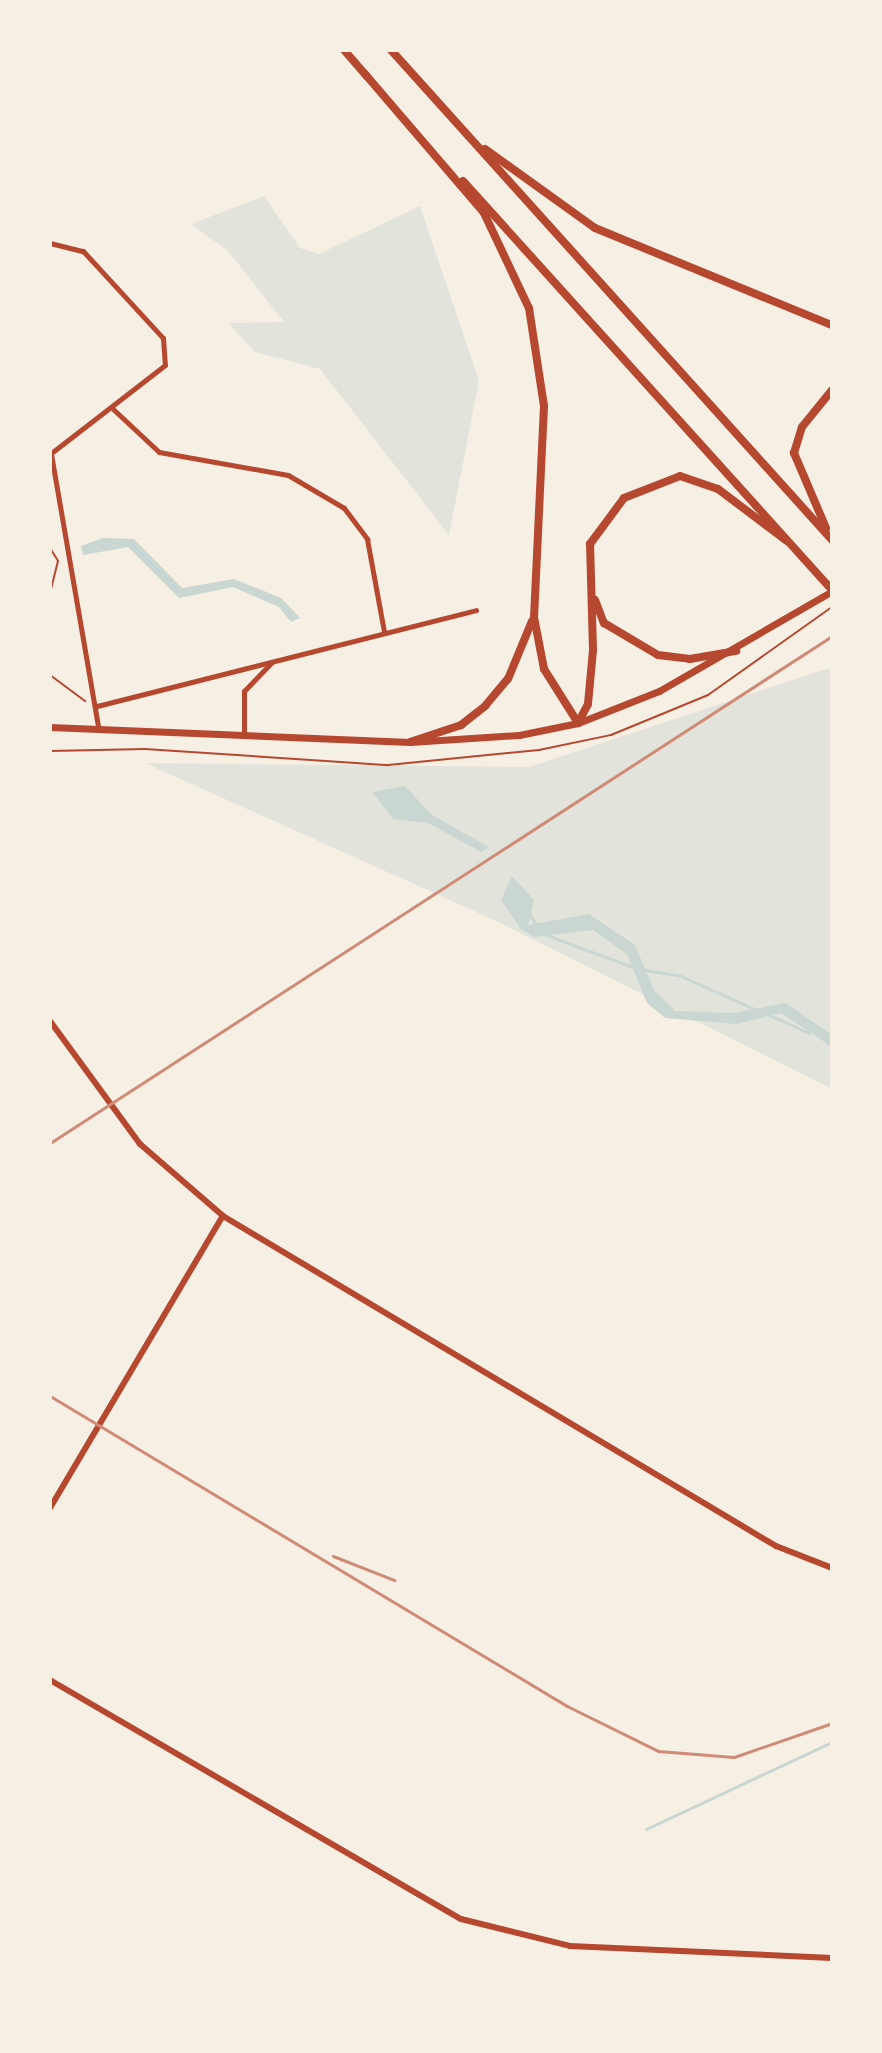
<!DOCTYPE html>
<html>
<head>
<meta charset="utf-8">
<style>
  body { margin:0 }
  #map { position:relative; width:882px; height:2053px; overflow:hidden; background:#f6efe4; font-family:"Work Sans",sans-serif }
  div>[style] { position:absolute }
  .green>* { inset:0; background:#e2e4dc }
  .water>* { inset:0; background:#c9d6d2 }
  .stream>* { height:3px; margin:-1.5px; padding:0 1.5px; transform-origin:1.5px; border-radius:1.5px; background:#c9d6d2 }
  .path>* { height:2px; margin:-1px; padding:0 1px; transform-origin:1px; border-radius:1px; background:#b5482f }
  .minor>* { height:5px; margin:-2.5px; padding:0 2.5px; transform-origin:2.5px; border-radius:2.5px; background:#b5482f }
  .tertiary>* { height:6px; margin:-3px; padding:0 3px; transform-origin:3px; border-radius:3px; background:#b5482f }
  .primary>* { height:7px; margin:-3.5px; padding:0 3.5px; transform-origin:3.5px; border-radius:3.5px; background:#b5482f }
  .motorway>* { height:8px; margin:-4px; padding:0 4px; transform-origin:4px; border-radius:4px; background:#b5482f }
  .rail>* { height:3px; margin:-1.5px; padding:0 1.5px; transform-origin:1.5px; border-radius:1.5px; background:#cf8b77 }
  span { translate:-50% -50%; white-space:nowrap; text-align:center; line-height:1.15; -webkit-text-stroke:8px #f6efe4; paint-order:stroke }
  .frame { position:absolute; inset:0; border:52px solid #f6efe4; pointer-events:none }
</style>
</head>
<body>
<div id="map">
  <div class="green">
    <div style="clip-path:polygon(264px 196px,300px 248px,319px 254px,420px 206px,479px 381px,449px 535px,320px 369px,255px 352px,228px 323px,284px 322px,228px 251px,191px 224px)"></div>
    <div style="clip-path:polygon(832px 667px,832px 1089px,494px 920px,145px 763px,529px 767px)"></div>
  </div>
  <div class="water">
    <div style="clip-path:polygon(103px 538px,134px 539px,182px 588px,234px 579px,281px 598px,300px 618px,291px 622px,279px 607px,233px 587px,179px 598px,128px 547px,83px 555px,81px 546px)"></div>
    <div style="clip-path:polygon(405px 786px,432px 815px,489px 847px,481px 852px,428px 823px,393px 819px,372px 792px)"></div>
    <div style="clip-path:polygon(512px 876px,534px 900px,528px 925px,589px 914px,635px 945px,654px 990px,675px 1011px,733px 1013px,786px 1003px,832px 1035px,832px 1047px,781px 1013px,736px 1024px,665px 1018px,647px 1003px,627px 954px,593px 930px,534px 937px,521px 929px,501px 900px)"></div>
  </div>
  <div class="stream">
    <div style="left:529px;top:913px;width:16px;rotate:60deg"></div>
    <div style="left:541px;top:933px;width:103px;rotate:20.4deg"></div>
    <div style="left:645px;top:970px;width:36px;rotate:9deg"></div>
    <div style="left:681px;top:976px;width:80px;rotate:24.3deg"></div>
    <div style="left:765px;top:1013px;width:48px;rotate:24.4deg"></div>
    <div style="left:646px;top:1829px;width:205px;rotate:-25.1deg"></div>
  </div>
  <div class="path">
    <div style="left:50px;top:548px;width:15px;rotate:58deg"></div>
    <div style="left:58px;top:561px;width:34px;rotate:104deg"></div>
    <div style="left:50px;top:675px;width:44px;rotate:36.6deg"></div>
    <div style="left:50px;top:751px;width:95px;rotate:-1.2deg"></div>
    <div style="left:145px;top:749px;width:244px;rotate:3.8deg"></div>
    <div style="left:388px;top:765px;width:152px;rotate:-5.7deg"></div>
    <div style="left:539px;top:750px;width:74px;rotate:-11.8deg"></div>
    <div style="left:611px;top:735px;width:105px;rotate:-22.4deg"></div>
    <div style="left:708px;top:695px;width:152px;rotate:-35.4deg"></div>
  </div>
  <div class="minor">
    <div style="left:50px;top:243px;width:34px;rotate:14deg"></div>
    <div style="left:83px;top:251px;width:118px;rotate:47.4deg"></div>
    <div style="left:163px;top:338px;width:27px;rotate:86deg"></div>
    <div style="left:165px;top:365px;width:145px;rotate:142.3deg"></div>
    <div style="left:113px;top:409px;width:63px;rotate:43.1deg"></div>
    <div style="left:159px;top:452px;width:131px;rotate:10.1deg"></div>
    <div style="left:288px;top:475px;width:65px;rotate:30.5deg"></div>
    <div style="left:344px;top:508px;width:39px;rotate:53deg"></div>
    <div style="left:367px;top:539px;width:95px;rotate:79.6deg"></div>
    <div style="left:51px;top:454px;width:275px;rotate:80.2deg"></div>
    <div style="left:97px;top:706px;width:391px;rotate:-14.2deg"></div>
    <div style="left:244px;top:732px;width:41px;rotate:-90deg"></div>
    <div style="left:244px;top:691px;width:40px;rotate:-46deg"></div>
  </div>
  <div class="tertiary">
    <div style="left:50px;top:1021px;width:152px;rotate:53.8deg"></div>
    <div style="left:140px;top:1144px;width:110px;rotate:40.9deg"></div>
    <div style="left:223px;top:1216px;width:644px;rotate:30.83deg"></div>
    <div style="left:776px;top:1546px;width:60px;rotate:21.4deg"></div>
    <div style="left:50px;top:1508px;width:339px;rotate:-59.4deg"></div>
    <div style="left:50px;top:1680px;width:475px;rotate:30.2deg"></div>
    <div style="left:461px;top:1919px;width:112px;rotate:13.9deg"></div>
    <div style="left:570px;top:1946px;width:262px;rotate:2.6deg"></div>
  </div>
  <div class="primary">
    <div style="left:50px;top:727px;width:360px;rotate:2.4deg"></div>
    <div style="left:410px;top:742px;width:109px;rotate:-3.7deg"></div>
    <div style="left:519px;top:735px;width:60px;rotate:-11.5deg"></div>
    <div style="left:578px;top:723px;width:87px;rotate:-21.6deg"></div>
    <div style="left:659px;top:691px;width:200px;rotate:-30deg"></div>
  </div>
  <div class="motorway">
    <div style="left:344px;top:50px;width:35px;rotate:49deg"></div>
    <div style="left:391px;top:50px;width:659px;rotate:48.01deg"></div>
    <div style="left:365px;top:74px;width:183px;rotate:49.4deg"></div>
    <div style="left:484px;top:213px;width:105px;rotate:64.7deg"></div>
    <div style="left:529px;top:308px;width:99px;rotate:81.3deg"></div>
    <div style="left:544px;top:406px;width:211px;rotate:92.7deg"></div>
    <div style="left:534px;top:617px;width:53px;rotate:79.1deg"></div>
    <div style="left:544px;top:669px;width:64px;rotate:57.8deg"></div>
    <div style="left:578px;top:723px;width:21px;rotate:-62deg"></div>
    <div style="left:588px;top:704px;width:54px;rotate:-84.7deg"></div>
    <div style="left:593px;top:650px;width:106px;rotate:-91.6deg"></div>
    <div style="left:590px;top:544px;width:57px;rotate:-53.5deg"></div>
    <div style="left:624px;top:498px;width:60px;rotate:-21.4deg"></div>
    <div style="left:680px;top:476px;width:40px;rotate:18.9deg"></div>
    <div style="left:718px;top:489px;width:86px;rotate:37deg"></div>
    <div style="left:485px;top:149px;width:135px;rotate:35.7deg"></div>
    <div style="left:595px;top:228px;width:256px;rotate:22.3deg"></div>
    <div style="left:463px;top:181px;width:551px;rotate:47.94deg"></div>
    <div style="left:826px;top:528px;width:82px;rotate:-113.1deg"></div>
    <div style="left:794px;top:453px;width:27px;rotate:-73deg"></div>
    <div style="left:802px;top:427px;width:48px;rotate:-51deg"></div>
    <div style="left:595px;top:600px;width:25px;rotate:69deg"></div>
    <div style="left:604px;top:623px;width:63px;rotate:30.7deg"></div>
    <div style="left:658px;top:655px;width:32px;rotate:7deg"></div>
    <div style="left:690px;top:659px;width:47px;rotate:-9.9deg"></div>
    <div style="left:410px;top:742px;width:54px;rotate:-18.4deg"></div>
    <div style="left:461px;top:725px;width:31px;rotate:-38deg"></div>
    <div style="left:485px;top:706px;width:35px;rotate:-50deg"></div>
    <div style="left:508px;top:679px;width:63px;rotate:-67.5deg"></div>
  </div>
  <div class="rail">
    <div style="left:50px;top:1143px;width:932px;rotate:-32.96deg"></div>
    <div style="left:50px;top:1396px;width:603px;rotate:30.95deg"></div>
    <div style="left:567px;top:1706px;width:102px;rotate:26.3deg"></div>
    <div style="left:658px;top:1751px;width:76px;rotate:4.5deg"></div>
    <div style="left:734px;top:1757px;width:104px;rotate:-19.1deg"></div>
    <div style="left:333px;top:1556px;width:66px;rotate:21.5deg"></div>
  </div>
  <div class="frame"></div>
</div>
</body>
</html>
